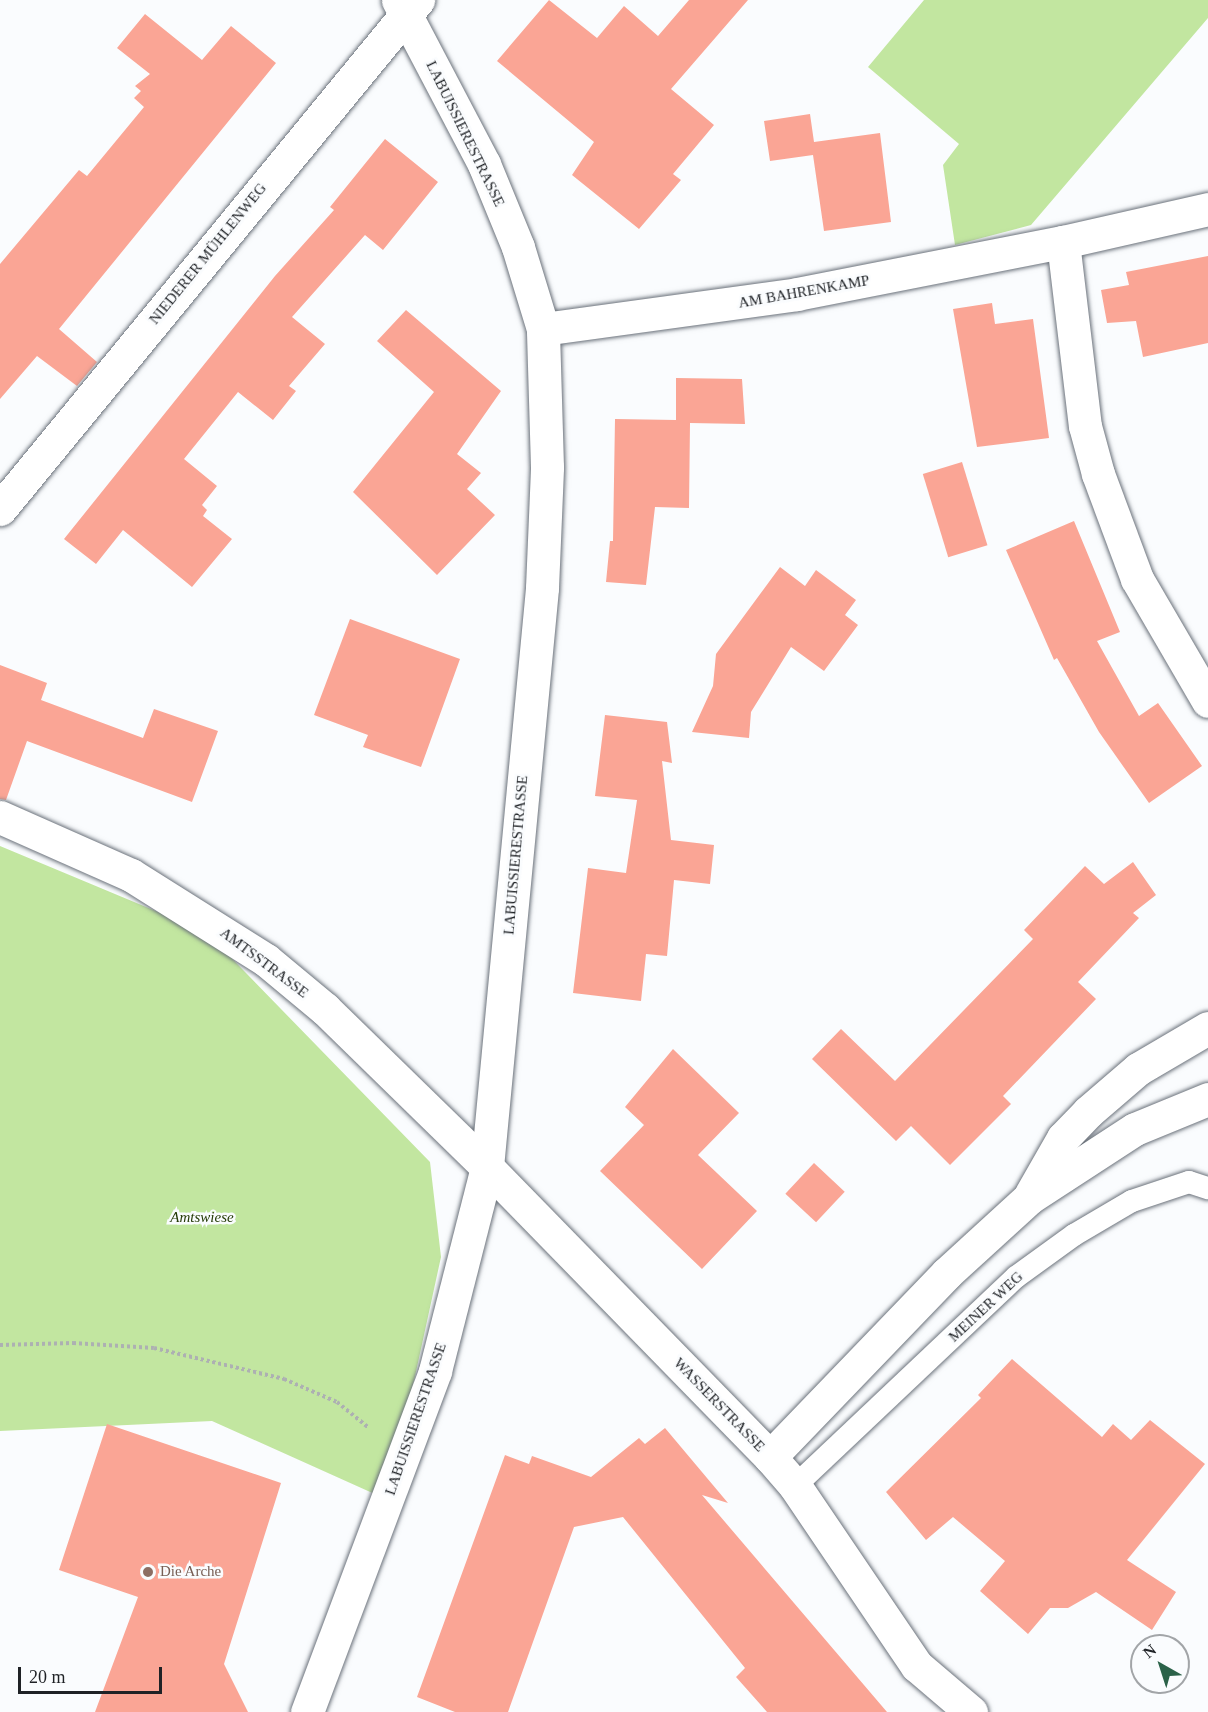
<!DOCTYPE html>
<html>
<head>
<meta charset="utf-8">
<style>
  body { margin:0 }
  #map { position:relative; width:1208px; height:1712px; overflow:hidden; background:#fafcfe; font-family:"Times New Roman",serif }
  div>[style] { position:absolute }
  .green>* { inset:0; background:#c2e6a0 }
  .building>* { inset:0; background:#faa595; transform-origin:0 0 }
  .path>* { height:4px; margin-top:-2px; transform-origin:0; background:repeating-linear-gradient(90deg,#adb0b2 0 3px,transparent 0 6px) }
  .roads { filter:drop-shadow(0 0 2px #6b727b) drop-shadow(0 0 2px #6b727b) }
  .lane>* { height:22px; margin:-11px; padding:0 11px; transform-origin:11px; border-radius:11px; background:#fff }
  .street>* { height:33px; margin:-16.5px; padding:0 16.5px; transform-origin:16.5px; border-radius:16.5px; background:#fff }
  .dots>* { width:16px; height:16px; translate:-50% -50%; box-sizing:border-box; border:3px solid #fafcfe; border-radius:50% }
  span { translate:-50% -50%; white-space:nowrap; text-align:center; line-height:1.15; -webkit-text-stroke:5px #fafcfe; paint-order:stroke }
  .street-label { font-size:15px; color:#1f2226 }
  .park-label { font-size:15px; color:#253b07; font-style:italic }
  .education-label { font-size:15px; color:#785e54 }
  .left { translate:0 -50%; text-align:left }
  .north { position:absolute; left:1130px; top:1634px; width:60px; height:60px; box-sizing:border-box; background:#fafcfe; border:2px solid #a2a5a8; border-radius:50%; rotate:321deg; font-size:16px; font-weight:700; line-height:24px; text-align:center; color:#1f2226 }
  .north::after { content:''; display:block; margin:auto; width:21px; height:27px; background:#2b6249; clip-path:polygon(50% 0,100% 100%,50% 72%,0 100%) }
  .scale { position:absolute; left:18px; top:1667px; width:144px; height:27px; box-sizing:border-box; border:3px solid #1f2226; border-top:0; padding-left:8px; font-size:18px; line-height:21px; white-space:nowrap; color:#1f2226; -webkit-text-stroke:4px #fafcfe; paint-order:stroke }
</style>
</head>
<body>
<div id="map">
  <div class="green">
    <div style="clip-path:polygon(924px 0,1208px 0,1208px 18px,1031px 225px,955px 245px,943px 165px,959px 144px,868px 67px)"></div>
    <div style="clip-path:polygon(0 846px,206px 932px,430px 1162px,441px 1257px,388px 1500px,212px 1421px,0 1431px)"></div>
  </div>
  <div class="building">
    <div style="clip-path:polygon(549px 0,597px 38px,624px 6px,658px 36px,689px 0,748px 0,671px 89px,714px 125px,673px 174px,681px 180px,639px 229px,572px 175px,594px 142px,497px 61px)"></div>
    <div style="clip-path:polygon(145px 14px,202px 60px,231px 26px,276px 63px,59px 329px,97px 362px,77px 386px,37px 356px,0 399px,0 264px,79px 170px,87px 176px,144px 107px,134px 98px,141px 91px,135px 86px,150px 74px,117px 48px)"></div>
    <div style="clip-path:polygon(810px 114px,814px 142px,880px 133px,891px 222px,824px 231px,813px 155px,770px 161px,764px 121px)"></div>
    <div style="clip-path:polygon(385px 139px,438px 182px,383px 250px,365px 235px,292px 317px,325px 344px,289px 386px,296px 391px,273px 420px,238px 392px,184px 459px,217px 486px,202px 505px,207px 510px,203px 516px,232px 539px,192px 587px,123px 530px,96px 564px,64px 539px,275px 276px,334px 210px,330px 207px)"></div>
    <div style="clip-path:polygon(1208px 256px,1208px 343px,1143px 357px,1136px 321px,1107px 323px,1101px 290px,1129px 285px,1126px 272px)"></div>
    <div style="clip-path:polygon(992px 303px,995px 324px,1033px 319px,1049px 438px,977px 447px,953px 309px)"></div>
    <div style="clip-path:polygon(406px 310px,501px 391px,457px 454px,481px 473px,467px 489px,495px 515px,437px 575px,353px 492px,434px 392px,377px 341px)"></div>
    <div style="clip-path:polygon(676px 378px,742px 379px,745px 424px,690px 423px,689px 508px,655px 507px,646px 585px,606px 582px,610px 541px,613px 541px,615px 419px,676px 420px)"></div>
    <div style="left:962px;top:462px;width:87px;height:41px;rotate:73deg"></div>
    <div style="clip-path:polygon(1074px 521px,1120px 632px,1097px 641px,1139px 716px,1158px 703px,1202px 766px,1149px 803px,1099px 732px,1057px 658px,1054px 660px,1006px 550px)"></div>
    <div style="clip-path:polygon(780px 567px,805px 586px,816px 570px,856px 600px,845px 615px,858px 625px,824px 671px,791px 647px,751px 712px,749px 738px,692px 732px,713px 686px,716px 654px)"></div>
    <div style="clip-path:polygon(350px 619px,460px 659px,421px 767px,363px 747px,368px 735px,314px 715px)"></div>
    <div style="clip-path:polygon(0 665px,47px 683px,41px 700px,143px 738px,154px 709px,218px 731px,192px 802px,27px 741px,6px 800px,0 799px)"></div>
    <div style="clip-path:polygon(605px 715px,667px 722px,672px 763px,662px 761px,671px 840px,714px 845px,710px 884px,674px 880px,667px 956px,646px 954px,641px 1001px,573px 993px,588px 868px,626px 873px,637px 800px,595px 796px)"></div>
    <div style="clip-path:polygon(1133px 862px,1156px 895px,1133px 913px,1139px 918px,1078px 982px,1096px 999px,1003px 1096px,1011px 1104px,950px 1165px,911px 1126px,896px 1141px,812px 1059px,841px 1029px,895px 1081px,1033px 939px,1024px 930px,1085px 866px,1104px 884px)"></div>
    <div style="clip-path:polygon(673px 1049px,739px 1113px,698px 1155px,757px 1211px,702px 1269px,600px 1171px,644px 1125px,625px 1107px)"></div>
    <div style="left:814px;top:1163px;width:42px;height:42px;rotate:43deg"></div>
    <div style="clip-path:polygon(1012px 1359px,1102px 1437px,1113px 1424px,1131px 1440px,1150px 1420px,1205px 1464px,1127px 1560px,1176px 1592px,1152px 1630px,1096px 1592px,1068px 1608px,1050px 1608px,1028px 1634px,980px 1591px,1005px 1561px,953px 1517px,926px 1540px,886px 1492px,981px 1398px,978px 1395px)"></div>
    <div style="clip-path:polygon(107px 1424px,281px 1483px,224px 1664px,248px 1712px,95px 1712px,138px 1597px,59px 1570px)"></div>
    <div style="clip-path:polygon(665px 1428px,728px 1503px,702px 1495px,887px 1712px,767px 1712px,736px 1677px,745px 1668px,623px 1517px,574px 1527px,508px 1712px,455px 1712px,417px 1697px,505px 1455px,529px 1464px,532px 1456px,591px 1477px,639px 1438px,645px 1444px)"></div>
  </div>
  <div class="path">
    <div style="left:0;top:1345px;width:73px;rotate:-1.6deg"></div>
    <div style="left:73px;top:1343px;width:81px;rotate:3.5deg"></div>
    <div style="left:154px;top:1348px;width:134px;rotate:13.4deg"></div>
    <div style="left:284px;top:1379px;width:58px;rotate:23.5deg"></div>
    <div style="left:337px;top:1402px;width:41px;rotate:39.1deg"></div>
  </div>
  <div class="roads">
    <div class="lane">
      <div style="left:795px;top:1486px;width:304px;rotate:-43.4deg"></div>
      <div style="left:1016px;top:1277px;width:72px;rotate:-35.9deg"></div>
      <div style="left:1074px;top:1235px;width:67px;rotate:-30.4deg"></div>
      <div style="left:1132px;top:1201px;width:60px;rotate:-18.4deg"></div>
      <div style="left:1189px;top:1182px;width:20px;rotate:18deg"></div>
    </div>
    <div class="street">
      <div style="left:1063px;top:242px;width:149px;rotate:-12.8deg"></div>
      <div style="left:543px;top:329px;width:256px;rotate:-7.8deg"></div>
      <div style="left:797px;top:294px;width:271px;rotate:-11.1deg"></div>
      <div style="left:1063px;top:242px;width:185px;rotate:83.2deg"></div>
      <div style="left:1085px;top:426px;width:50px;rotate:74.8deg"></div>
      <div style="left:1098px;top:474px;width:112px;rotate:69.6deg"></div>
      <div style="left:1137px;top:579px;width:141px;rotate:59.8deg"></div>
      <div style="left:0;top:509px;width:659px;rotate:-50.61deg"></div>
      <div style="left:0;top:817px;width:143px;rotate:23.9deg"></div>
      <div style="left:131px;top:875px;width:160px;rotate:32.2deg"></div>
      <div style="left:266px;top:960px;width:77px;rotate:39.7deg"></div>
      <div style="left:325px;top:1009px;width:226px;rotate:44.3deg"></div>
      <div style="left:487px;top:1167px;width:405px;rotate:45.7deg"></div>
      <div style="left:770px;top:1457px;width:38px;rotate:49deg"></div>
      <div style="left:795px;top:1486px;width:217px;rotate:55.9deg"></div>
      <div style="left:917px;top:1666px;width:71px;rotate:40.4deg"></div>
      <div style="left:1031px;top:1194px;width:64px;rotate:-60.3deg"></div>
      <div style="left:1063px;top:1138px;width:36px;rotate:-46deg"></div>
      <div style="left:1088px;top:1112px;width:66px;rotate:-40.7deg"></div>
      <div style="left:1138px;top:1069px;width:81px;rotate:-30.4deg"></div>
      <div style="left:770px;top:1457px;width:255px;rotate:-46.1deg"></div>
      <div style="left:947px;top:1273px;width:111px;rotate:-42.4deg"></div>
      <div style="left:1029px;top:1198px;width:126px;rotate:-33.1deg"></div>
      <div style="left:1135px;top:1129px;width:79px;rotate:-22.3deg"></div>
      <div style="left:307px;top:1712px;width:364px;rotate:-69.4deg"></div>
      <div style="left:435px;top:1371px;width:211px;rotate:-75.7deg"></div>
      <div style="left:487px;top:1167px;width:582px;rotate:-84.57deg"></div>
      <div style="left:542px;top:588px;width:121px;rotate:-87.6deg"></div>
      <div style="left:547px;top:467px;width:138px;rotate:-91.7deg"></div>
      <div style="left:543px;top:329px;width:86px;rotate:-107deg"></div>
      <div style="left:518px;top:247px;width:90px;rotate:-112.3deg"></div>
      <div style="left:484px;top:164px;width:185px;rotate:-117.7deg"></div>
    </div>
  </div>
  <div class="dots">
    <div style="left:148px;top:1572px;background:#8d6e63"></div>
  </div>
  <div class="street-label">
    <span style="left:465px;top:134px;rotate:64deg">LABUISSIERESTRASSE</span>
    <span style="left:208px;top:254px;rotate:-51deg">NIEDERER MÜHLENWEG</span>
    <span style="left:804px;top:292px;rotate:-10deg">AM BAHRENKAMP</span>
    <span style="left:516px;top:855px;rotate:-85deg">LABUISSIERESTRASSE</span>
    <span style="left:264px;top:963px;rotate:37deg">AMTSSTRASSE</span>
    <span style="left:986px;top:1307px;rotate:-43deg">MEINER WEG</span>
    <span style="left:719px;top:1405px;rotate:46deg">WASSERSTRASSE</span>
    <span style="left:416px;top:1419px;rotate:-71deg">LABUISSIERESTRASSE</span>
  </div>
  <div class="park-label">
    <span style="left:202px;top:1218px">Amtswiese</span>
  </div>
  <div class="education-label">
    <span class="left" style="left:160px;top:1572px">Die Arche</span>
  </div>
  <div class="north">N</div>
  <div class="scale">20 m</div>
</div>
</body>
</html>
